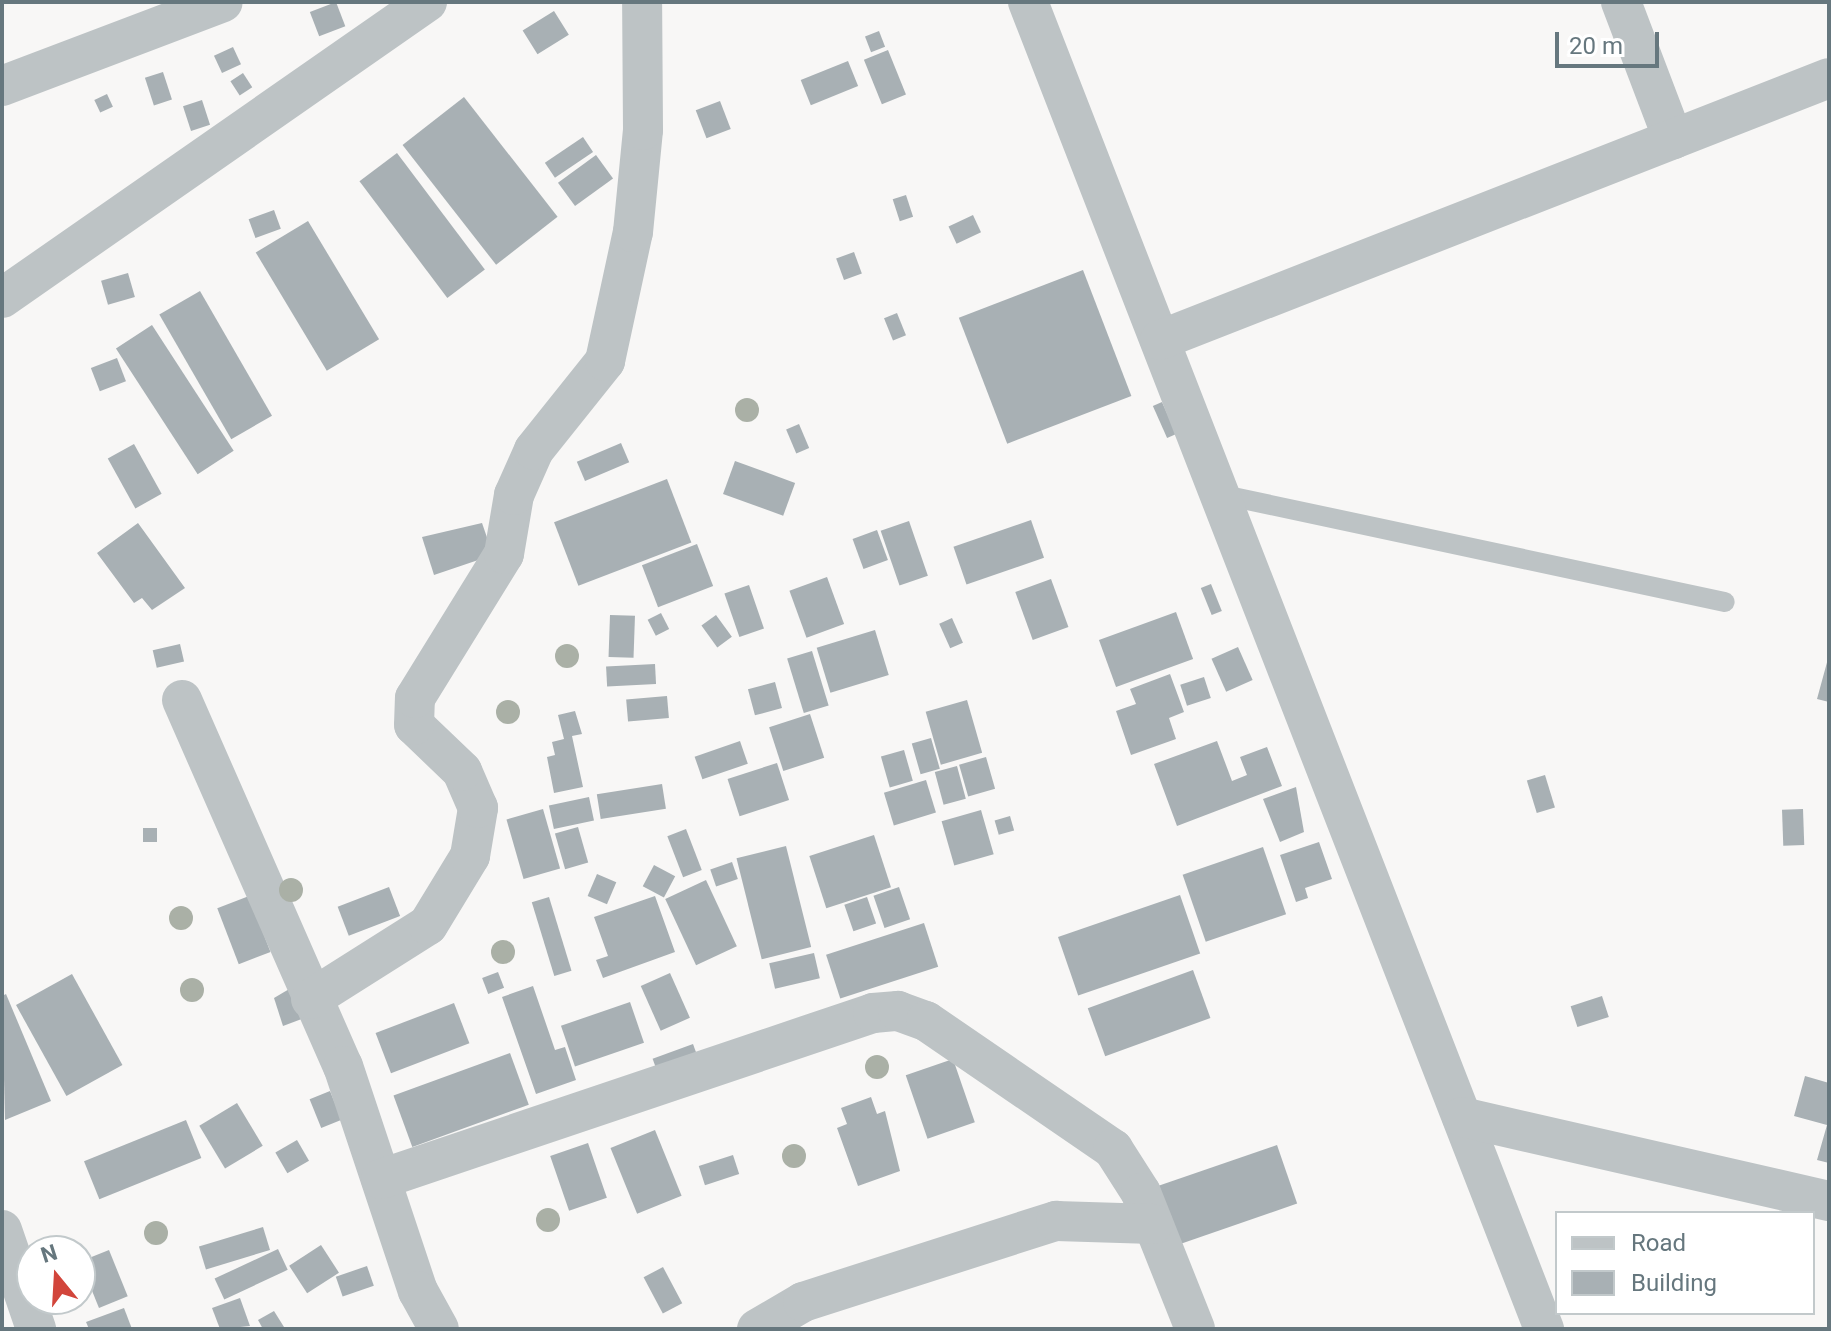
<!DOCTYPE html>
<html>
<head>
<meta charset="utf-8">
<style>
  body { margin:0 }
  #map { position:relative; width:1831px; height:1331px; overflow:hidden; background:#f8f7f6; font-family:Roboto,sans-serif }
  div>[style] { position:absolute }
  .building>* { inset:0; background:#a8b0b4; transform-origin:0 0 }
  .service>* { height:20px; margin:-10px; padding:0 10px; transform-origin:10px; border-radius:10px; background:#bdc3c5 }
  .minor>* { height:40px; margin:-20px; padding:0 20px; transform-origin:20px; border-radius:20px; background:#bdc3c5 }
  .trees>* { width:24px; height:24px; margin:-12px; border-radius:50%; background:#aab0a6 }
  span { translate:-50% -50%; white-space:nowrap; text-align:center; line-height:1.15; -webkit-text-stroke:8px #fff; paint-order:stroke }
  .frame { position:absolute; inset:0; border:4px solid #66777e; pointer-events:none }
  .legend { position:absolute; left:1555px; top:1211px; width:260px; height:104px; box-sizing:border-box; background:#fff; border:2px solid #c2c9cb; margin:0; padding:10px 14px; list-style:none; font-size:24px; color:#66777e }
  .legend li { display:flex; align-items:center; gap:16px; height:40px }
  .legend b { width:40px; border:2px solid #c2c9cb }
  .north { position:absolute; left:16px; top:1235px; width:80px; height:80px; box-sizing:border-box; background:#fff; border:2px solid #c2c9cb; border-radius:50%; rotate:342deg; font-size:22px; font-weight:700; line-height:32px; text-align:center; color:#66777e }
  .north::after { content:''; display:block; margin:auto; width:28px; height:36px; background:#d2453b; clip-path:polygon(50% 0,100% 100%,50% 72%,0 100%) }
  .scale { position:absolute; left:1555px; top:32px; width:104px; height:36px; box-sizing:border-box; border:4px solid #66777e; border-top:0; padding-left:10px; font-size:24px; line-height:28px; white-space:nowrap; color:#66777e; -webkit-text-stroke:6px #fff; paint-order:stroke }
</style>
</head>
<body>
<div id="map">
  <div class="building">
    <div style="left:336px;top:2px;width:26px;height:28px;rotate:69deg"></div>
    <div style="left:554px;top:11px;width:28px;height:37px;rotate:58deg"></div>
    <div style="left:879px;top:31px;width:17px;height:15px;rotate:69deg"></div>
    <div style="left:233px;top:47px;width:19px;height:21px;rotate:65deg"></div>
    <div style="left:888px;top:50px;width:48px;height:26px;rotate:68deg"></div>
    <div style="left:848px;top:61px;width:27px;height:51px;rotate:68deg"></div>
    <div style="left:163px;top:72px;width:29px;height:19px;rotate:72deg"></div>
    <div style="left:243px;top:73px;width:17px;height:15px;rotate:57deg"></div>
    <div style="left:107px;top:94px;width:14px;height:14px;rotate:65deg"></div>
    <div style="left:464px;top:97px;width:152px;height:78px;rotate:52deg"></div>
    <div style="left:202px;top:100px;width:26px;height:20px;rotate:72deg"></div>
    <div style="left:720px;top:101px;width:30px;height:26px;rotate:69deg"></div>
    <div style="left:583px;top:137px;width:18px;height:46px;rotate:56deg"></div>
    <div style="left:397px;top:153px;width:146px;height:47px;rotate:53deg"></div>
    <div style="left:596px;top:155px;width:29px;height:47px;rotate:54deg"></div>
    <div style="left:906px;top:195px;width:23px;height:14px;rotate:72deg"></div>
    <div style="left:274px;top:210px;width:20px;height:27px;rotate:70deg"></div>
    <div style="left:973px;top:215px;width:19px;height:27px;rotate:65deg"></div>
    <div style="left:308px;top:221px;width:138px;height:61px;rotate:59deg"></div>
    <div style="left:854px;top:252px;width:23px;height:19px;rotate:70deg"></div>
    <div style="left:1083px;top:270px;width:135px;height:133px;rotate:69deg"></div>
    <div style="left:128px;top:273px;width:25px;height:28px;rotate:74deg"></div>
    <div style="left:200px;top:291px;width:144px;height:47px;rotate:60deg"></div>
    <div style="left:897px;top:313px;width:24px;height:14px;rotate:68deg"></div>
    <div style="left:152px;top:325px;width:150px;height:43px;rotate:57deg"></div>
    <div style="left:117px;top:358px;width:25px;height:28px;rotate:69deg"></div>
    <div style="left:1162px;top:402px;width:35px;height:10px;rotate:66deg"></div>
    <div style="left:799px;top:424px;width:26px;height:14px;rotate:67deg"></div>
    <div style="left:621px;top:443px;width:21px;height:48px;rotate:67deg"></div>
    <div style="left:134px;top:444px;width:57px;height:30px;rotate:61deg"></div>
    <div style="left:735px;top:461px;width:64px;height:35px;rotate:20deg"></div>
    <div style="left:667px;top:479px;width:68px;height:121px;rotate:69deg"></div>
    <div style="left:1031px;top:520px;width:40px;height:82px;rotate:71deg"></div>
    <div style="left:909px;top:521px;width:58px;height:30px;rotate:71deg"></div>
    <div style="clip-path:polygon(138px 523px,185px 588px,152px 610px,142px 598px,134px 603px,97px 553px)"></div>
    <div style="clip-path:polygon(482px 523px,493px 555px,434px 575px,422px 537px)"></div>
    <div style="left:877px;top:530px;width:32px;height:26px;rotate:70deg"></div>
    <div style="left:697px;top:544px;width:45px;height:59px;rotate:69deg"></div>
    <div style="left:827px;top:577px;width:50px;height:40px;rotate:70deg"></div>
    <div style="left:1051px;top:579px;width:51px;height:38px;rotate:70deg"></div>
    <div style="left:1211px;top:584px;width:29px;height:11px;rotate:68deg"></div>
    <div style="left:749px;top:585px;width:46px;height:26px;rotate:71deg"></div>
    <div style="left:1176px;top:612px;width:50px;height:82px;rotate:70deg"></div>
    <div style="left:661px;top:613px;width:18px;height:15px;rotate:63deg"></div>
    <div style="left:610px;top:615px;width:25px;height:42px;rotate:2deg"></div>
    <div style="left:716px;top:615px;width:27px;height:18px;rotate:54deg"></div>
    <div style="left:952px;top:618px;width:27px;height:14px;rotate:66deg"></div>
    <div style="left:875px;top:630px;width:47px;height:61px;rotate:73deg"></div>
    <div style="left:180px;top:644px;width:18px;height:28px;rotate:77deg"></div>
    <div style="left:1238px;top:647px;width:36px;height:29px;rotate:66deg"></div>
    <div style="left:812px;top:651px;width:57px;height:26px;rotate:73deg"></div>
    <div style="clip-path:polygon(1829px 655px,1829px 702px,1817px 699px)"></div>
    <div style="left:655px;top:664px;width:20px;height:49px;rotate:87deg"></div>
    <div style="clip-path:polygon(1170px 674px,1184px 712px,1169px 718px,1176px 739px,1131px 755px,1116px 711px,1136px 704px,1130px 689px)"></div>
    <div style="left:1204px;top:677px;width:22px;height:25px;rotate:72deg"></div>
    <div style="left:775px;top:682px;width:27px;height:28px;rotate:75deg"></div>
    <div style="left:667px;top:696px;width:22px;height:41px;rotate:85deg"></div>
    <div style="left:967px;top:700px;width:55px;height:43px;rotate:74deg"></div>
    <div style="clip-path:polygon(575px 711px,582px 734px,572px 736px,583px 787px,554px 793px,547px 757px,555px 755px,552px 742px,564px 739px,558px 715px)"></div>
    <div style="left:810px;top:714px;width:46px;height:43px;rotate:72deg"></div>
    <div style="left:931px;top:738px;width:32px;height:20px;rotate:74deg"></div>
    <div style="left:740px;top:741px;width:24px;height:48px;rotate:71deg"></div>
    <div style="clip-path:polygon(1217px 741px,1232px 781px,1247px 775px,1240px 757px,1267px 747px,1282px 786px,1177px 826px,1154px 764px)"></div>
    <div style="left:904px;top:750px;width:32px;height:24px;rotate:74deg"></div>
    <div style="left:986px;top:757px;width:33px;height:28px;rotate:74deg"></div>
    <div style="left:777px;top:763px;width:39px;height:52px;rotate:72deg"></div>
    <div style="left:957px;top:766px;width:34px;height:23px;rotate:75deg"></div>
    <div style="left:1545px;top:775px;width:34px;height:19px;rotate:73deg"></div>
    <div style="left:926px;top:780px;width:34px;height:44px;rotate:73deg"></div>
    <div style="left:662px;top:784px;width:25px;height:66px;rotate:81deg"></div>
    <div style="clip-path:polygon(1296px 787px,1304px 832px,1280px 842px,1263px 799px)"></div>
    <div style="left:589px;top:797px;width:24px;height:41px;rotate:78deg"></div>
    <div style="left:543px;top:809px;width:62px;height:38px;rotate:74deg"></div>
    <div style="left:1803px;top:809px;width:36px;height:21px;rotate:88deg"></div>
    <div style="left:981px;top:810px;width:46px;height:41px;rotate:74deg"></div>
    <div style="left:1010px;top:816px;width:15px;height:16px;rotate:74deg"></div>
    <div style="left:578px;top:827px;width:37px;height:24px;rotate:74deg"></div>
    <div style="left:143px;top:828px;width:14px;height:14px"></div>
    <div style="left:686px;top:829px;width:44px;height:20px;rotate:69deg"></div>
    <div style="left:874px;top:835px;width:55px;height:68px;rotate:72deg"></div>
    <div style="clip-path:polygon(1319px 842px,1332px 879px,1305px 888px,1308px 898px,1296px 902px,1280px 855px)"></div>
    <div style="left:786px;top:846px;width:104px;height:51px;rotate:76deg"></div>
    <div style="left:1263px;top:847px;width:71px;height:85px;rotate:71deg"></div>
    <div style="left:732px;top:862px;width:18px;height:23px;rotate:71deg"></div>
    <div style="left:654px;top:865px;width:24px;height:24px;rotate:28deg"></div>
    <div style="left:597px;top:874px;width:21px;height:24px;rotate:23deg"></div>
    <div style="left:706px;top:880px;width:73px;height:45px;rotate:65deg"></div>
    <div style="left:389px;top:887px;width:31px;height:55px;rotate:69deg"></div>
    <div style="left:899px;top:887px;width:34px;height:27px;rotate:71deg"></div>
    <div style="left:1180px;top:895px;width:62px;height:129px;rotate:71deg"></div>
    <div style="left:249px;top:896px;width:60px;height:34px;rotate:69deg"></div>
    <div style="clip-path:polygon(655px 896px,675px 952px,603px 978px,596px 960px,608px 956px,594px 917px)"></div>
    <div style="left:549px;top:897px;width:77px;height:18px;rotate:73deg"></div>
    <div style="left:867px;top:897px;width:28px;height:24px;rotate:71deg"></div>
    <div style="left:924px;top:923px;width:46px;height:103px;rotate:72deg"></div>
    <div style="left:814px;top:953px;width:26px;height:46px;rotate:77deg"></div>
    <div style="left:1193px;top:970px;width:51px;height:112px;rotate:70deg"></div>
    <div style="left:498px;top:972px;width:17px;height:17px;rotate:69deg"></div>
    <div style="left:670px;top:973px;width:49px;height:32px;rotate:66deg"></div>
    <div style="left:72px;top:974px;width:104px;height:64px;rotate:61deg"></div>
    <div style="clip-path:polygon(296px 985px,307px 1017px,283px 1026px,274px 998px)"></div>
    <div style="clip-path:polygon(533px 986px,555px 1050px,565px 1047px,576px 1080px,536px 1094px,502px 997px)"></div>
    <div style="clip-path:polygon(6px 994px,51px 1101px,5px 1120px,2px 996px)"></div>
    <div style="left:1602px;top:996px;width:22px;height:33px;rotate:72deg"></div>
    <div style="left:630px;top:1002px;width:43px;height:73px;rotate:71deg"></div>
    <div style="left:454px;top:1003px;width:43px;height:84px;rotate:69deg"></div>
    <div style="left:693px;top:1044px;width:20px;height:43px;rotate:70deg"></div>
    <div style="left:510px;top:1053px;width:55px;height:124px;rotate:70deg"></div>
    <div style="left:953px;top:1059px;width:67px;height:50px;rotate:71deg"></div>
    <div style="clip-path:polygon(1805px 1076px,1829px 1083px,1829px 1163px,1817px 1160px,1827px 1125px,1794px 1116px)"></div>
    <div style="left:330px;top:1091px;width:31px;height:22px;rotate:68deg"></div>
    <div style="clip-path:polygon(871px 1097px,877px 1114px,885px 1111px,900px 1171px,858px 1186px,837px 1128px,847px 1124px,841px 1108px)"></div>
    <div style="left:237px;top:1103px;width:50px;height:44px;rotate:59deg"></div>
    <div style="left:186px;top:1120px;width:41px;height:110px;rotate:68deg"></div>
    <div style="left:655px;top:1130px;width:71px;height:48px;rotate:68deg"></div>
    <div style="left:297px;top:1140px;width:24px;height:25px;rotate:60deg"></div>
    <div style="left:588px;top:1143px;width:58px;height:40px;rotate:71deg"></div>
    <div style="left:1277px;top:1145px;width:62px;height:126px;rotate:71deg"></div>
    <div style="left:733px;top:1155px;width:20px;height:36px;rotate:72deg"></div>
    <div style="left:263px;top:1227px;width:24px;height:67px;rotate:73deg"></div>
    <div style="left:321px;top:1245px;width:33px;height:38px;rotate:57deg"></div>
    <div style="left:278px;top:1249px;width:23px;height:70px;rotate:65deg"></div>
    <div style="left:109px;top:1250px;width:50px;height:31px;rotate:68deg"></div>
    <div style="left:367px;top:1266px;width:21px;height:33px;rotate:71deg"></div>
    <div style="left:663px;top:1267px;width:41px;height:22px;rotate:62deg"></div>
    <div style="clip-path:polygon(240px 1298px,250px 1326px,220px 1329px,212px 1308px)"></div>
    <div style="clip-path:polygon(124px 1308px,132px 1329px,89px 1329px,86px 1322px)"></div>
    <div style="clip-path:polygon(274px 1311px,284px 1327px,263px 1329px,258px 1320px)"></div>
  </div>
  <div class="service">
    <div style="left:1219px;top:494px;width:517px;rotate:12.05deg"></div>
  </div>
  <div class="minor">
    <div style="left:1028px;top:2px;width:1424px;rotate:68.75deg"></div>
    <div style="left:1621px;top:2px;width:147px;rotate:69.2deg"></div>
    <div style="left:2px;top:86px;width:236px;rotate:-20.8deg"></div>
    <div style="left:2px;top:298px;width:518px;rotate:-34.86deg"></div>
    <div style="left:1160px;top:340px;width:718px;rotate:-21.39deg"></div>
    <div style="left:182px;top:700px;width:400px;rotate:66.3deg"></div>
    <div style="left:343px;top:1066px;width:237px;rotate:71.6deg"></div>
    <div style="left:418px;top:1291px;width:43px;rotate:61.1deg"></div>
    <div style="left:311px;top:999px;width:138px;rotate:-32.3deg"></div>
    <div style="left:428px;top:925px;width:81px;rotate:-58.7deg"></div>
    <div style="left:470px;top:856px;width:49px;rotate:-80.5deg"></div>
    <div style="left:478px;top:808px;width:40px;rotate:-113.4deg"></div>
    <div style="left:462px;top:771px;width:66px;rotate:-136.2deg"></div>
    <div style="left:414px;top:725px;width:27px;rotate:-88deg"></div>
    <div style="left:415px;top:698px;width:169px;rotate:-58.3deg"></div>
    <div style="left:504px;top:554px;width:60px;rotate:-80.4deg"></div>
    <div style="left:514px;top:495px;width:49px;rotate:-66deg"></div>
    <div style="left:534px;top:450px;width:114px;rotate:-51.4deg"></div>
    <div style="left:605px;top:361px;width:132px;rotate:-77.8deg"></div>
    <div style="left:633px;top:232px;width:102px;rotate:-84.4deg"></div>
    <div style="left:643px;top:130px;width:128px;rotate:-90.4deg"></div>
    <div style="left:1462px;top:1117px;width:376px;rotate:12.9deg"></div>
    <div style="left:381px;top:1179px;width:519px;rotate:-18.64deg"></div>
    <div style="left:873px;top:1013px;width:25px;rotate:-5deg"></div>
    <div style="left:898px;top:1011px;width:30px;rotate:20deg"></div>
    <div style="left:926px;top:1021px;width:227px;rotate:34.4deg"></div>
    <div style="left:1113px;top:1149px;width:52px;rotate:57.5deg"></div>
    <div style="left:1141px;top:1193px;width:146px;rotate:68.3deg"></div>
    <div style="left:2px;top:1230px;width:105px;rotate:71deg"></div>
    <div style="left:757px;top:1329px;width:53px;rotate:-30.4deg"></div>
    <div style="left:803px;top:1302px;width:266px;rotate:-17.8deg"></div>
    <div style="left:1056px;top:1221px;width:97px;rotate:1.8deg"></div>
  </div>
  <div class="trees">
    <div style="left:747px;top:410px"></div>
    <div style="left:567px;top:656px"></div>
    <div style="left:508px;top:712px"></div>
    <div style="left:291px;top:890px"></div>
    <div style="left:181px;top:918px"></div>
    <div style="left:503px;top:952px"></div>
    <div style="left:192px;top:990px"></div>
    <div style="left:877px;top:1067px"></div>
    <div style="left:794px;top:1156px"></div>
    <div style="left:548px;top:1220px"></div>
    <div style="left:156px;top:1233px"></div>
  </div>
  <div class="frame"></div>
  <ul class="legend">
  <li><b style="height:10px;background:#bdc3c5"></b>Road</li>
  <li><b style="height:22px;background:#a8b0b4"></b>Building</li>
  </ul>
  <div class="north">N</div>
  <div class="scale">20 m</div>
</div>
</body>
</html>
